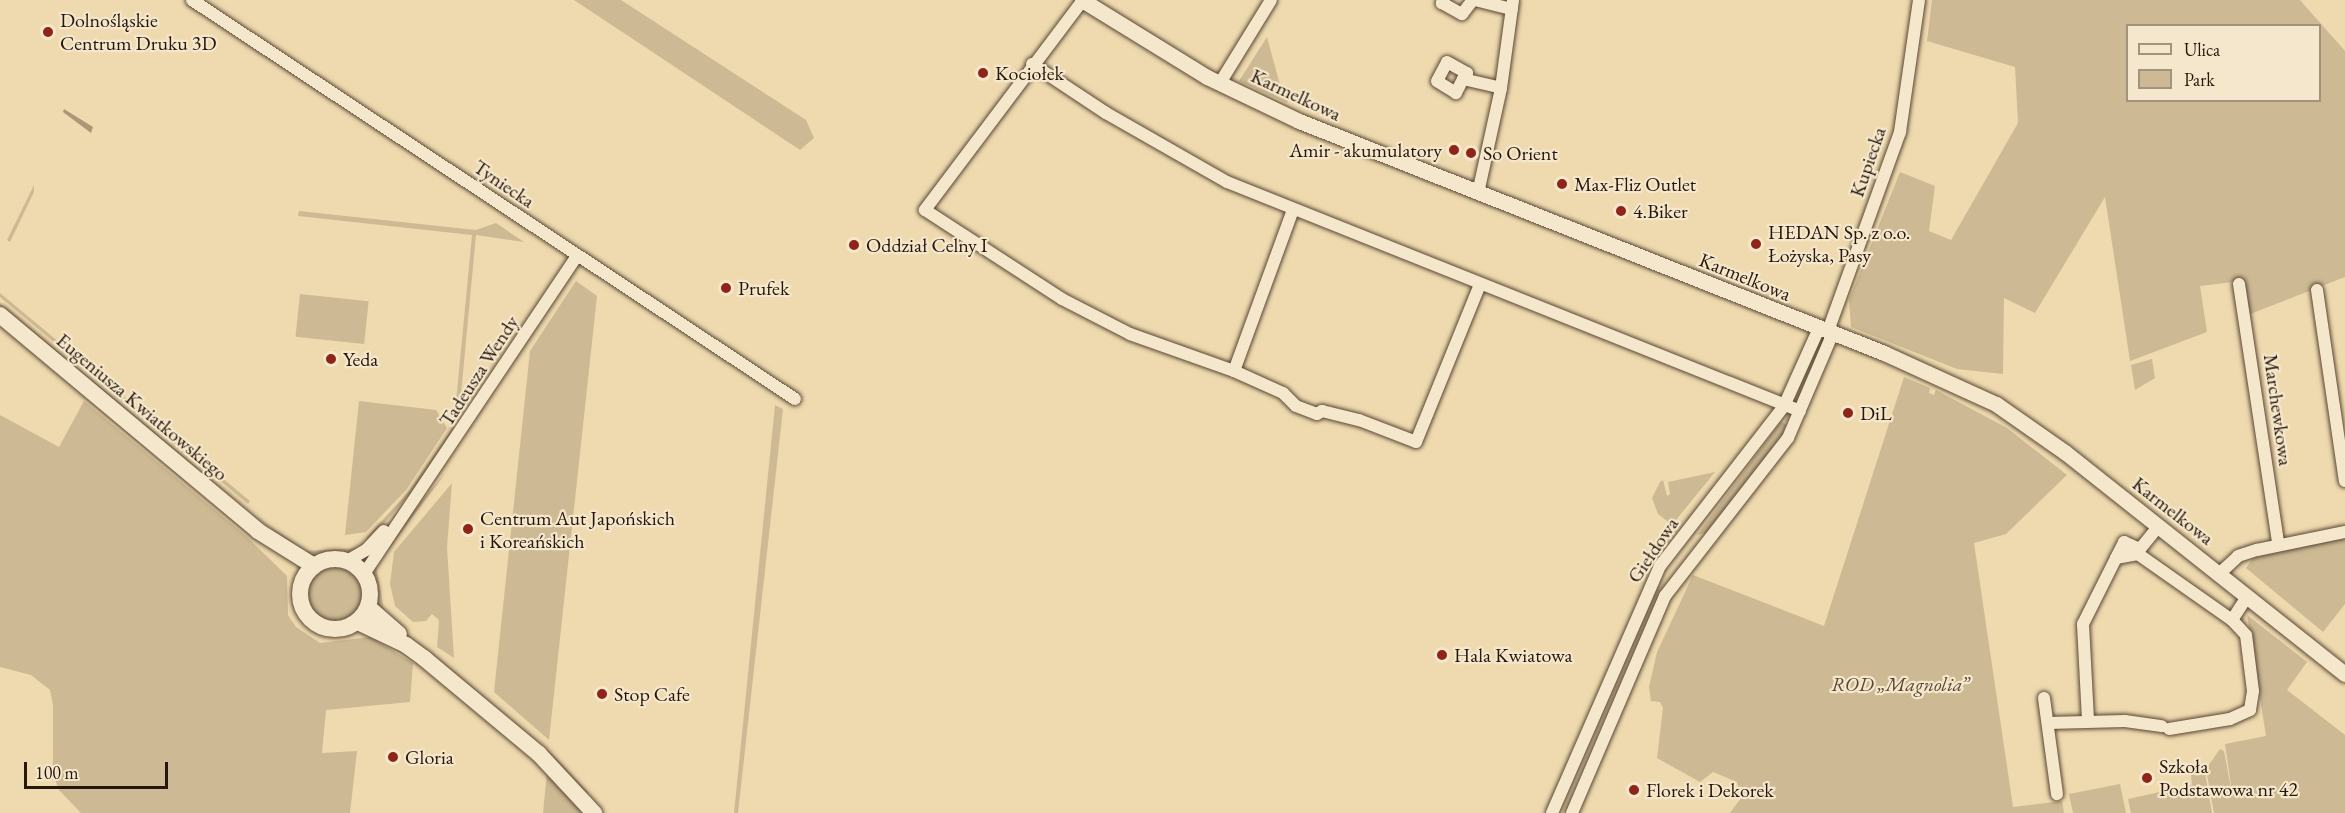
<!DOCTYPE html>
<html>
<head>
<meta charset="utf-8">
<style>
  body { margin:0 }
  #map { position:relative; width:2345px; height:813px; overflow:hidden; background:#efdaaf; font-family:"EB Garamond",serif }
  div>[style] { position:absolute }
  .green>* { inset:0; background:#cdb993; transform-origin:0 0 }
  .round { border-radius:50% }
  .water>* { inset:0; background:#ab9778 }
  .roads { filter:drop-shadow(0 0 2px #584735) drop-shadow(0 0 2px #584735) }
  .minor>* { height:12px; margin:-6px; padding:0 6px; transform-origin:6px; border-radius:6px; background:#f5e7cb }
  .tertiary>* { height:15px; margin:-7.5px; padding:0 7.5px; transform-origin:7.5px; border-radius:7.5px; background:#f5e7cb }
  .secondary>* { height:16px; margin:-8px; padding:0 8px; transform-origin:8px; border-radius:8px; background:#f5e7cb }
  .secondary>.ring { margin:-8px; padding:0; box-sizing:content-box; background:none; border:16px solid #f5e7cb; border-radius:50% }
  .dots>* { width:16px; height:16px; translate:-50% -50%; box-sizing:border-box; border:3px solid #f5e7cb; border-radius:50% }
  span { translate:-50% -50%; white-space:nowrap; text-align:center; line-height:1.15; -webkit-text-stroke:4.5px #f5e7cb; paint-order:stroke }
  .poi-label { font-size:20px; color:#26160c }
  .left { translate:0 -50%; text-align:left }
  .right { translate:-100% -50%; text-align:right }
  .street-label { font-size:20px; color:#26160c }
  .park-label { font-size:20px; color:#584734; font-style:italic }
  .legend { position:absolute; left:2126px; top:24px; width:195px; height:78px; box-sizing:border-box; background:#f5e7cb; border:2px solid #a2937f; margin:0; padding:8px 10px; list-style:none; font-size:18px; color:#26160c }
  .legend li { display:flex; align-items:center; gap:12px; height:30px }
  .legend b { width:30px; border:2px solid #a2937f }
  .scale { position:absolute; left:24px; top:762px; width:144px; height:27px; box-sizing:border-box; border:3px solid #26160c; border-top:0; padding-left:8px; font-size:18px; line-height:21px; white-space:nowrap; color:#26160c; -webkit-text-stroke:4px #f5e7cb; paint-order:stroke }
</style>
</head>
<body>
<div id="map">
  <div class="green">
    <div style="clip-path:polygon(574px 0,621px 0,806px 120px,814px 138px,800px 150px)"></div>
    <div style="clip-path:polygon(evenodd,1932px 0,2300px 0,2345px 51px,2345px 277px,2248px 315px,2242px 281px,2200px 286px,2207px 332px,2130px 361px,2105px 197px,2035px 313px,2004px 298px,2003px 374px,1957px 369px,1851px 327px,1849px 300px,1900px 172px,1935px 186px,1929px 231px,1951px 240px,2018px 123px,2015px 67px,1927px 41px,1932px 0,2128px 26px,2320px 26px,2320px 100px,2128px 100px,2128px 26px)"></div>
    <div style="clip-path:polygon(1267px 37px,1280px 85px,1292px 90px,1287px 103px,1239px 81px)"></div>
    <div style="clip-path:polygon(34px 185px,34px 192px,10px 242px,7px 240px)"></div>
    <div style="clip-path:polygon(299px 211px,476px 230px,496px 223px,524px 242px,476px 235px,460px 405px,456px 402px,472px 235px,298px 216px)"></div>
    <div style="clip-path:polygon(576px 281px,597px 296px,549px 740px,494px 692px,530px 351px)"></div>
    <div style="clip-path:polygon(0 293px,250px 501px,248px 504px,0 297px)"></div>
    <div style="left:300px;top:294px;width:69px;height:43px;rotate:6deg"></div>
    <div style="clip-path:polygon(0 303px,243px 506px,0 308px)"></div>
    <div style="clip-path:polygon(2152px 359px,2155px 378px,2135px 390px,2131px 365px)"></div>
    <div style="clip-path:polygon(1904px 377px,1930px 388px,1929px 393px,1934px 395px,1936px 390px,2007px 428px,2067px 475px,2006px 534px,1974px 543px,2013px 807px,2062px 801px,2064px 813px,1730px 813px,1741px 798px,1737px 782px,1713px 772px,1700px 782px,1657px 758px,1663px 708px,1660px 702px,1651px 701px,1649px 687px,1657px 652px,1693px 575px,1824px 626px)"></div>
    <div style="clip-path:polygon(84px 401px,246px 536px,287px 576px,288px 615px,296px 627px,320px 643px,370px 637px,413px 663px,410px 702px,326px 710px,322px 753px,357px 751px,350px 813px,81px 813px,59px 790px,53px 774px,53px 705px,50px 690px,31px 675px,0 667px,0 415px,59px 447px)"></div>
    <div style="clip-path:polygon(359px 401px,436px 410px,447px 428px,406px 490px,366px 532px,345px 535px)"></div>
    <div style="clip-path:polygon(775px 405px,783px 409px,738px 813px,734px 813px)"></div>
    <div style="clip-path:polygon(1781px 422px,1787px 425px,1783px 435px,1706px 533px,1697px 535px)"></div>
    <div style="clip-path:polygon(454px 426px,454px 432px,423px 479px,367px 543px,367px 537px,409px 491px)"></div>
    <div style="clip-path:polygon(447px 471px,385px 554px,383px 554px,407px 518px)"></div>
    <div style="clip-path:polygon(1715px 472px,1672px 525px,1658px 514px,1652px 498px,1660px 482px,1663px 480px,1667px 496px,1670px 494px,1668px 482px)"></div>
    <div style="clip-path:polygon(452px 483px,447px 547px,454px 658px,437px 647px,439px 620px,432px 614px,426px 621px,413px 622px,395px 606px,390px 584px,394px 552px)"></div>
    <div style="clip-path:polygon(256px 516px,305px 551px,357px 548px,350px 553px,308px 556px)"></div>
    <div style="clip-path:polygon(2345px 539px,2345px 604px,2323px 632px,2246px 568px,2253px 558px,2283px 549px)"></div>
    <div style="clip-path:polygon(376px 565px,384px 610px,417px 644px,379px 609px,373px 574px)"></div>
    <div class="round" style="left:308px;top:568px;width:54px;height:54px"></div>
    <div style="clip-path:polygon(2247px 615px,2307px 662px,2287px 690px,2345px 735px,2345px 813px,2214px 813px,2206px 769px,2220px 749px,2224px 751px,2233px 799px,2225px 744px,2266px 736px)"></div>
    <div style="clip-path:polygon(431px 652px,556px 758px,589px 793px,583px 791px)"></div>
    <div style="clip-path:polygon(547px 772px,584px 813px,543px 813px)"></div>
    <div style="clip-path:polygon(2205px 773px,2212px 813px,2131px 813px,2128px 799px,2192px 785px,2191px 775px)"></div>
    <div style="clip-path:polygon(2120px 784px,2126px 813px,2073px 813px,2069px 794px)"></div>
  </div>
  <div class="water">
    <div style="clip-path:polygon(64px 109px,93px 127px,91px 133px,63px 112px)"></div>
  </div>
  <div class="roads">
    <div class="minor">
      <div style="left:192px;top:0;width:723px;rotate:33.49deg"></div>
      <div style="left:1083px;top:0;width:263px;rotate:127deg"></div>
      <div style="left:925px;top:210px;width:163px;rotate:33deg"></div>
      <div style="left:1062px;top:299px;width:76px;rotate:27.2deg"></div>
      <div style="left:1130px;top:334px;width:110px;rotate:19.6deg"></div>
      <div style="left:1234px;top:371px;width:54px;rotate:24.2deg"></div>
      <div style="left:1283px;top:393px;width:18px;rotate:45deg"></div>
      <div style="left:1296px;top:406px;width:22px;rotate:21deg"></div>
      <div style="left:1317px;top:414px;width:6px;rotate:-31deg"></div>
      <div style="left:1322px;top:411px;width:38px;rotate:14deg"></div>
      <div style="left:1359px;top:420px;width:61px;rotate:21.1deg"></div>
      <div style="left:1416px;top:442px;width:170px;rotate:-67.9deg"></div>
      <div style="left:1444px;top:0;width:4px;rotate:124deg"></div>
      <div style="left:1442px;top:3px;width:23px;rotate:29deg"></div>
      <div style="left:1462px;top:14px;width:18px;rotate:-52deg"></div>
      <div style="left:1475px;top:0;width:38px;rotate:14deg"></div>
      <div style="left:1032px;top:64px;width:89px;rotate:33.5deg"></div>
      <div style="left:1106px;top:113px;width:139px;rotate:29.7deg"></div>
      <div style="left:1227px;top:182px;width:617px;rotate:21.78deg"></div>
      <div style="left:1463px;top:79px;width:16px;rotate:117deg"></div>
      <div style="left:1456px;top:93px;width:22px;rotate:-148deg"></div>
      <div style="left:1437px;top:81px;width:21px;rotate:-62deg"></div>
      <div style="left:1447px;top:62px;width:23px;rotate:29deg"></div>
      <div style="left:1467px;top:73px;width:7px;rotate:124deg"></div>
      <div style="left:1463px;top:79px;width:39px;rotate:13deg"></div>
      <div style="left:1220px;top:83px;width:97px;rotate:-58.4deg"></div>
      <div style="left:1478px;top:193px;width:107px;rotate:-77.6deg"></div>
      <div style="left:1501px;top:88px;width:89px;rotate:-82.2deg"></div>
      <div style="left:2239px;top:284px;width:262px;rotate:81.4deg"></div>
      <div style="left:2317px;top:290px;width:193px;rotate:81.7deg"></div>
      <div style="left:1828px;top:331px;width:212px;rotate:-70.1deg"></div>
      <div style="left:1900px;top:132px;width:133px;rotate:-81.8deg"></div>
      <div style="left:1234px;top:371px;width:171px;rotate:-69.9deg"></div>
      <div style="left:2140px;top:549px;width:22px;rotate:-51deg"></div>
      <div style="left:2138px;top:554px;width:115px;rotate:35.1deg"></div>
      <div style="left:2116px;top:558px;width:18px;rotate:-63deg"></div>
      <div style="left:2124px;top:542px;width:17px;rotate:24deg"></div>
      <div style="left:2140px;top:549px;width:5px;rotate:112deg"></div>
      <div style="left:347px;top:561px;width:22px;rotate:-30deg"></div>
      <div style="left:366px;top:550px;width:26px;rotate:-47deg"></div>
      <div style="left:364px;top:574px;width:383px;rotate:-56.2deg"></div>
      <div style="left:2219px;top:574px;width:26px;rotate:-43deg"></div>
      <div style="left:2238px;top:556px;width:20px;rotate:-18deg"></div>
      <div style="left:2257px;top:550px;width:90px;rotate:-11.6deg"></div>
      <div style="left:2044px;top:698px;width:97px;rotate:82.3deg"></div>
      <div style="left:2088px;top:720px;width:96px;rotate:-93deg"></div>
      <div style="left:2083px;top:624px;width:74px;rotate:-63.4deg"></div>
      <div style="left:2116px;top:558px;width:22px;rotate:-10deg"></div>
      <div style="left:2048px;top:723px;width:77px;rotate:-1.5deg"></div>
      <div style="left:2125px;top:721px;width:37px;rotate:8deg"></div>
      <div style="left:2169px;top:729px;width:62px;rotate:-9.3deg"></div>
      <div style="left:2230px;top:719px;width:22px;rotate:-24deg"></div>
      <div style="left:2250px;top:710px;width:19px;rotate:-81deg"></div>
      <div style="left:2253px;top:691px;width:56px;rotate:-97.1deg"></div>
      <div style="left:2246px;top:635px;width:21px;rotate:-133deg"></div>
      <div style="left:2232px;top:620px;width:27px;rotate:-57deg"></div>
      <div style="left:1552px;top:813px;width:270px;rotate:-66.4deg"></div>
      <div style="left:1660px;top:566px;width:202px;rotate:-52.2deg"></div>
      <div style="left:1784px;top:406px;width:85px;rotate:-65.8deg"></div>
      <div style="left:1572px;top:813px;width:236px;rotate:-66.8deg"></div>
      <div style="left:1665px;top:596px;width:200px;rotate:-52.1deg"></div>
      <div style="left:1788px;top:438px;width:114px;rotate:-66.8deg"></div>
    </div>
    <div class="tertiary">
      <div style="left:1082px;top:0;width:147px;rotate:31.6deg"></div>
      <div style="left:1207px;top:77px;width:102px;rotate:25.6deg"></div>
      <div style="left:1299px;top:121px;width:629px;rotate:21.63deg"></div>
      <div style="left:1884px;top:353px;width:123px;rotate:24.5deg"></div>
      <div style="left:1996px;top:404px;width:85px;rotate:35deg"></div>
      <div style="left:2066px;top:453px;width:356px;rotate:38.4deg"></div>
    </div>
    <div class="secondary">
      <div style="left:0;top:315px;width:336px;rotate:39.9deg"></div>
      <div style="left:258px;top:531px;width:66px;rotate:32deg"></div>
      <div class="ring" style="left:300px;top:559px;width:54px;height:54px"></div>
      <div style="left:368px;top:607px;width:41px;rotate:41.1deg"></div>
      <div style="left:358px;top:622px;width:53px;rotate:25.6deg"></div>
      <div style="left:406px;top:645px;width:24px;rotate:36deg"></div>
      <div style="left:425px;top:659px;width:148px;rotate:39.8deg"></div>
      <div style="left:539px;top:754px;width:81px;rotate:47deg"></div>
    </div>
  </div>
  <div class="dots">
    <div style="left:48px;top:32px;background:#8f2418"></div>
    <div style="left:983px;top:73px;background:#8f2418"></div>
    <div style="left:1454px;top:150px;background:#8f2418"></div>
    <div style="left:1471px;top:153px;background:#8f2418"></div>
    <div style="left:1562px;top:184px;background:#8f2418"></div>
    <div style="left:1621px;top:211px;background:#8f2418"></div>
    <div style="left:1756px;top:244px;background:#8f2418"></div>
    <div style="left:854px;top:245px;background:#8f2418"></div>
    <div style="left:726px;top:288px;background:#8f2418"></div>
    <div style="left:331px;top:359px;background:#8f2418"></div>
    <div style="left:1848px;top:413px;background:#8f2418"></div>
    <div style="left:468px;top:529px;background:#8f2418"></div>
    <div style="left:1442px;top:655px;background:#8f2418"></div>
    <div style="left:602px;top:694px;background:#8f2418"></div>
    <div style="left:393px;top:757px;background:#8f2418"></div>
    <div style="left:2147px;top:778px;background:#8f2418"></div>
    <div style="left:1634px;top:790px;background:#8f2418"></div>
  </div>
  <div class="poi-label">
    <span class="left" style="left:60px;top:32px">Dolnośląskie<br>Centrum Druku 3D</span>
    <span class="left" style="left:995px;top:73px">Kociołek</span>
    <span class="right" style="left:1442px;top:150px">Amir - akumulatory</span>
    <span class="left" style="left:1483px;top:153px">So Orient</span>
    <span class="left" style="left:1574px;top:184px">Max-Fliz Outlet</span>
    <span class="left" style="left:1633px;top:211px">4.Biker</span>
    <span class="left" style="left:1768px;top:244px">HEDAN Sp. z o.o.<br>Łożyska, Pasy</span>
    <span class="left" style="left:866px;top:245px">Oddział Celny I</span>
    <span class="left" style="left:738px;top:288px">Prufek</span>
    <span class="left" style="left:343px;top:359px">Yeda</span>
    <span class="left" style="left:1860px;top:413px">DiL</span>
    <span class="left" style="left:480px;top:530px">Centrum Aut Japońskich<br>i Koreańskich</span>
    <span class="left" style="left:1454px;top:655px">Hala Kwiatowa</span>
    <span class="left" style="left:614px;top:694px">Stop Cafe</span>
    <span class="left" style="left:405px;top:757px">Gloria</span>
    <span class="left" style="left:2159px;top:778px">Szkoła<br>Podstawowa nr 42</span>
    <span class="left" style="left:1646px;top:790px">Florek i Dekorek</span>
  </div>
  <div class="street-label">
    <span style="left:1296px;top:95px;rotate:25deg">Karmelkowa</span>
    <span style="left:1868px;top:162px;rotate:-71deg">Kupiecka</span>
    <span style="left:504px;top:184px;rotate:34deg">Tyniecka</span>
    <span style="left:1745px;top:277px;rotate:22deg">Karmelkowa</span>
    <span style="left:479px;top:371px;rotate:-57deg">Tadeusza Wendy</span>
    <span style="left:142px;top:407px;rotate:40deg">Eugeniusza Kwiatkowskiego</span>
    <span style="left:2278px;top:410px;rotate:82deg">Marchewkowa</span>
    <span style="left:2173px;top:511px;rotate:38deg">Karmelkowa</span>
    <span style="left:1653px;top:550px;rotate:-56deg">Giełdowa</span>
  </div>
  <div class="park-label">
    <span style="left:1900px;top:684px">ROD „Magnolia”</span>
  </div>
  <ul class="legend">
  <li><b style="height:8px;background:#f5e7cb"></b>Ulica</li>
  <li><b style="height:16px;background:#cdb993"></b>Park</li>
  </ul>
  <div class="scale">100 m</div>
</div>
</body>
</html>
